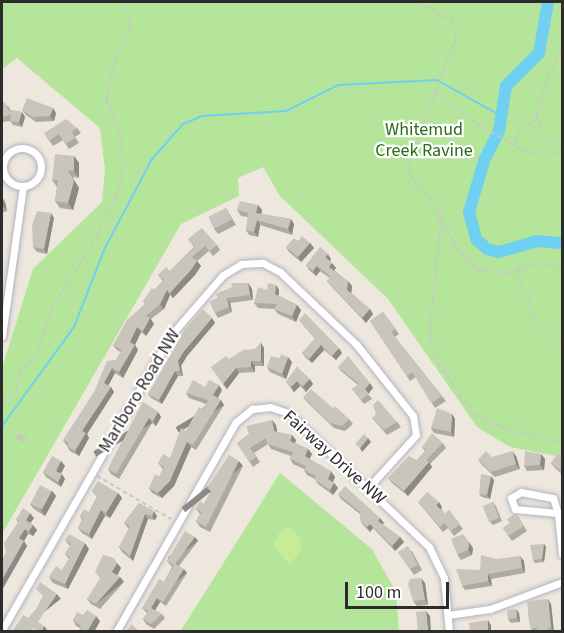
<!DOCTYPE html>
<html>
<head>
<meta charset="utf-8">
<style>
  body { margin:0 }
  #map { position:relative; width:564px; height:633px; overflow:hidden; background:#eee7de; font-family:"Source Sans 3",sans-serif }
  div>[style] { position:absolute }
  .green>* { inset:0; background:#b4e59a }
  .pitch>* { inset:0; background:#c8ec96 }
  .stream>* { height:2px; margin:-1px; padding:0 1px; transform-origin:1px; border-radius:1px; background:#70d0f1 }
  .river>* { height:12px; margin:-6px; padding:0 6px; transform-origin:6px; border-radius:6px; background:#70d0f1 }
  .path>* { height:1.5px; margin-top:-0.75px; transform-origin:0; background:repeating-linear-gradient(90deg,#c8c8c8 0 4.5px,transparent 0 7.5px) }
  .roads { filter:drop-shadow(0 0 2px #b2b5c0) drop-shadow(0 0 2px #b2b5c0) }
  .street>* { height:7px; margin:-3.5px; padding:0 3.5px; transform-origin:3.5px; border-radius:3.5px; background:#fff }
  .street>.ring { margin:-3.5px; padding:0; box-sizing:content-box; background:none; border:7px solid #fff; border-radius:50% }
  .wall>* { inset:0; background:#ada9a3 }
  .shaded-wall>* { inset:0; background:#8d8a84; transform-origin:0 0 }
  .building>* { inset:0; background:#c9c5bd; transform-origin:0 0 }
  span { translate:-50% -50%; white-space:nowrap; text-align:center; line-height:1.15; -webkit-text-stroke:4.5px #fff; paint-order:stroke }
  .park-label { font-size:18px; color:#2b6c19 }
  .street-label { font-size:18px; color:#2c2c2c }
  .frame { position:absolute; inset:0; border:3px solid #2c2c2c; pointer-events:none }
  .scale { position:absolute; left:345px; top:582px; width:104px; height:27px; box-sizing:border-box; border:3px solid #2c2c2c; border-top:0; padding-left:8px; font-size:18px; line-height:21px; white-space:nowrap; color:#2c2c2c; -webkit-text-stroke:4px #fff; paint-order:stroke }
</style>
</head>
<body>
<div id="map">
  <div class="green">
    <div style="clip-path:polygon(2px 2px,562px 2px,562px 457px,510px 447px,477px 427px,388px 299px,280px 196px,263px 167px,238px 178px,239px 196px,181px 224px,2px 534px,2px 368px,33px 269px,102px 202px,105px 169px,100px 128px,17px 58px,2px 69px)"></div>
    <div style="clip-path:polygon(280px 473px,372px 549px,396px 592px,399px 631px,180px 632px)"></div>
  </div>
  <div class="pitch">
    <div style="clip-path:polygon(288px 527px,298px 535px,302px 548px,290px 565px,274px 546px,279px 533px)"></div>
  </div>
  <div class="stream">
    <div style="left:2px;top:426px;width:122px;rotate:-54deg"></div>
    <div style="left:74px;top:327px;width:85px;rotate:-68.6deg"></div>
    <div style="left:105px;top:248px;width:101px;rotate:-62.2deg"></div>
    <div style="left:152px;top:159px;width:47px;rotate:-48.5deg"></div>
    <div style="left:183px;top:124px;width:21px;rotate:-23deg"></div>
    <div style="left:202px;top:116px;width:84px;rotate:-3.4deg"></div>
    <div style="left:286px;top:111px;width:58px;rotate:-26.6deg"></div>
    <div style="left:338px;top:85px;width:99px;rotate:-2.9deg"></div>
    <div style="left:437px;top:80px;width:76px;rotate:29.3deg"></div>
  </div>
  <div class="river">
    <div style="left:548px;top:2px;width:52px;rotate:100deg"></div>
    <div style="left:539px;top:53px;width:47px;rotate:135deg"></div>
    <div style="left:506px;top:86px;width:46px;rotate:98.8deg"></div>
    <div style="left:499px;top:131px;width:30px;rotate:117deg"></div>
    <div style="left:485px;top:158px;width:56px;rotate:106.5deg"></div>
    <div style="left:469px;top:212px;width:28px;rotate:75deg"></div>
    <div style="left:476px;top:239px;width:15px;rotate:42deg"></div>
    <div style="left:487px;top:249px;width:12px;rotate:14deg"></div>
    <div style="left:499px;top:252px;width:40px;rotate:-16deg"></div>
    <div style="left:537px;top:241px;width:25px;rotate:5deg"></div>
  </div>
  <div class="path">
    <div style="left:417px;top:2px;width:38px;rotate:28deg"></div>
    <div style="left:451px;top:20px;width:8px;rotate:50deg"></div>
    <div style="left:456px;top:26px;width:13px;rotate:90deg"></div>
    <div style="left:456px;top:39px;width:58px;rotate:110.3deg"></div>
    <div style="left:436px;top:93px;width:59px;rotate:36.1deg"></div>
    <div style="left:484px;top:128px;width:47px;rotate:29.3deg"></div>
    <div style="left:525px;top:151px;width:15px;rotate:16deg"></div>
    <div style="left:539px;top:155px;width:23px;rotate:-5deg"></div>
    <div style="left:562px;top:45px;width:1px;rotate:90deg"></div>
    <div style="left:562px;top:52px;width:22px;rotate:122deg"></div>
    <div style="left:550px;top:71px;width:48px;rotate:105.8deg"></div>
    <div style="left:537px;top:117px;width:15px;rotate:70deg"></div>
    <div style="left:542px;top:131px;width:28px;rotate:44deg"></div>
    <div style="left:436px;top:93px;width:73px;rotate:111.7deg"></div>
    <div style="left:409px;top:161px;width:14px;rotate:86deg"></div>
    <div style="left:410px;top:175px;width:43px;rotate:50.7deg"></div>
    <div style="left:437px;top:208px;width:16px;rotate:75deg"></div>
    <div style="left:441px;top:223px;width:112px;rotate:95.7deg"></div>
    <div style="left:430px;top:334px;width:23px;rotate:80deg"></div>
    <div style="left:434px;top:357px;width:70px;rotate:55.4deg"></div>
    <div style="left:474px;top:415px;width:41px;rotate:22.8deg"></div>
    <div style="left:512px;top:431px;width:51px;rotate:13.5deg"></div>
    <div style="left:515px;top:143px;width:15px;rotate:-67deg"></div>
    <div style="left:521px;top:129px;width:19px;rotate:-32deg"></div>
    <div style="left:441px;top:218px;width:27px;rotate:63deg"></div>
    <div style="left:453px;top:242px;width:36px;rotate:51deg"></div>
    <div style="left:476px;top:270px;width:32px;rotate:5deg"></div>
    <div style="left:508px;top:273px;width:11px;rotate:-22deg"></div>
    <div style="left:562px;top:268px;width:25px;rotate:-171deg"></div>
    <div style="left:537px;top:264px;width:19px;rotate:164deg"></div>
    <div style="left:519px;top:269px;width:9px;rotate:103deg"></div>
    <div style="left:517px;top:278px;width:23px;rotate:59deg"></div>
    <div style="left:529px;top:298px;width:16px;rotate:79deg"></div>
    <div style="left:532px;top:314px;width:41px;rotate:43deg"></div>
    <div style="left:2px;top:401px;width:17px;rotate:-36deg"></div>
    <div style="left:16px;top:391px;width:16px;rotate:-79deg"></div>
    <div style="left:19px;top:375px;width:30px;rotate:-50deg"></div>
    <div style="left:38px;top:352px;width:44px;rotate:-72.8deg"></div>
    <div style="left:51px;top:310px;width:86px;rotate:-58.3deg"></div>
    <div style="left:96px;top:237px;width:55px;rotate:-65.3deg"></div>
    <div style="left:119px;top:187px;width:26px;rotate:-81deg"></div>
    <div style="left:123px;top:161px;width:37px;rotate:-98deg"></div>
    <div style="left:118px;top:124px;width:26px;rotate:-118deg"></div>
    <div style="left:106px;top:101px;width:36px;rotate:-79deg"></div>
    <div style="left:113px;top:66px;width:43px;rotate:-67deg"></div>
    <div style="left:130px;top:26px;width:24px;rotate:-99deg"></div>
    <div style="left:97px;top:476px;width:86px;rotate:30.2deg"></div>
  </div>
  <div class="roads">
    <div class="street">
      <div class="ring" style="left:3px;top:148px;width:31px;height:31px"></div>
      <div style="left:2px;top:336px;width:151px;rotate:-82deg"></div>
      <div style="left:558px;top:513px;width:43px;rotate:-174.7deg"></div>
      <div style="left:515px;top:509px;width:12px;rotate:-110deg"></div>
      <div style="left:511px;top:498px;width:12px;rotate:-31deg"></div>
      <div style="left:521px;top:492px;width:33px;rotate:11deg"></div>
      <div style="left:553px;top:498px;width:16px;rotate:72deg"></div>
      <div style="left:558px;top:513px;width:41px;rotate:84.4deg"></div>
      <div style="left:448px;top:615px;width:42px;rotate:-8.1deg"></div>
      <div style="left:490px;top:609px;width:77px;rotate:-20.6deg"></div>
      <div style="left:2px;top:630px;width:340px;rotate:-60.2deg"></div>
      <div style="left:171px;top:335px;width:79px;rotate:-49.1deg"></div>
      <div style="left:223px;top:275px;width:21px;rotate:-31deg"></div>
      <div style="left:241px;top:264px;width:22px;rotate:-3deg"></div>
      <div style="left:263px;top:263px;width:19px;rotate:28deg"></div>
      <div style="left:280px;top:272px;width:105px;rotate:43.5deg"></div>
      <div style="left:356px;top:344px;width:92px;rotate:51.6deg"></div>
      <div style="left:413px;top:416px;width:19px;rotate:81deg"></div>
      <div style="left:416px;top:435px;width:72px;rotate:132.2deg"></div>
      <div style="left:116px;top:632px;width:242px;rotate:-60.3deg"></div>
      <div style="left:236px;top:422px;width:21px;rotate:-39deg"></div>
      <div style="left:252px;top:409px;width:18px;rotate:-6deg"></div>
      <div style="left:270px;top:407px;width:19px;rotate:18deg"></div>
      <div style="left:288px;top:413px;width:195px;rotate:43.5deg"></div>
      <div style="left:429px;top:547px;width:34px;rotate:64deg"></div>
      <div style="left:444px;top:578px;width:54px;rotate:84.7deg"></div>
    </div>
  </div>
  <div class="wall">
    <div style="clip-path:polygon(2px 103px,9px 107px,10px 110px,22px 112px,25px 117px,22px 127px,13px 125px,10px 121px,2px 122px)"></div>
    <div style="clip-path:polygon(22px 110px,56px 113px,54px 121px,36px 122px,26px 115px)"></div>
    <div style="clip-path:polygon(77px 128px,81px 133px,75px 137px,79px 143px,69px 149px,63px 140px,53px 146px,44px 133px)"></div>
    <div style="clip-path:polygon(74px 156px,79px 163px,79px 178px,72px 177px,79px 188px,73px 210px,60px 208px,55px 201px,57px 187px,52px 180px)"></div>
    <div style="clip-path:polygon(2px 197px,5px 202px,7px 211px,2px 213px)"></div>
    <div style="clip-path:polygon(258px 205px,262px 210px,261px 214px,291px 219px,294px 224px,292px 235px,260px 225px,258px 237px,249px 235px,246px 230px,248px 217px,241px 216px,237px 210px)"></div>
    <div style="clip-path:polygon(226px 208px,236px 225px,218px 234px,214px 229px)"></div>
    <div style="clip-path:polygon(54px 218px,47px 254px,37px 252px,33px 247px)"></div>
    <div style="clip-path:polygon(188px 239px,217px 245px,220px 250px,213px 256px,209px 251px,197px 261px,201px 266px,195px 275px,173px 298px,170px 295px,164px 309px,151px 319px,154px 324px,146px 336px,141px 332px,135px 345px,138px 350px,123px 378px,115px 373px,108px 386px,111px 387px,114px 392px,87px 434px,89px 438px,79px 456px,70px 451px,63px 440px,116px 360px,121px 352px,117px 350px,113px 345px,145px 304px,143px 301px,163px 281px,158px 275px,170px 271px,194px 247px)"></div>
    <div style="clip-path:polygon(298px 241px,310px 243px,314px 248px,301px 262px,289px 252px,286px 247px)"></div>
    <div style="clip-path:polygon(331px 259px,330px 261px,336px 268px,334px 270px,352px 286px,351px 293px,370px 309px,373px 314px,366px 323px,331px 286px,327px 281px,330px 278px,320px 271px,316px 276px,309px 270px,306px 265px)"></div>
    <div style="clip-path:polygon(248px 283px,252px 289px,253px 300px,230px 303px,232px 312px,218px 318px,215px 313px,210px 302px)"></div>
    <div style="clip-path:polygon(276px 285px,279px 290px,279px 296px,297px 305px,301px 310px,296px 322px,278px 314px,274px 309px,258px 308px,254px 303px,267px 290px)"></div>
    <div style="clip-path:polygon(383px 312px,399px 334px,395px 337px,446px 401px,435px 408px,416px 377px,410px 381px,370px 321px)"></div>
    <div style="clip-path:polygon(212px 318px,215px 323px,187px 356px,181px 366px,183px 376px,178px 376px,162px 404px,151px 398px,148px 394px)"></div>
    <div style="clip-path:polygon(299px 320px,342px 353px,336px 360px,324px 350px,312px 363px,306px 358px,302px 353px,315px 339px)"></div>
    <div style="clip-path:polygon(261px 343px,264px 348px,264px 366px,255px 366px,255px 372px,239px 373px,227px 389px,211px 367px,229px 359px,255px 349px)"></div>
    <div style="clip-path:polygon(292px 362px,286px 379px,270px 372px,267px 367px)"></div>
    <div style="clip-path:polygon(297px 367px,313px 384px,306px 392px,300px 386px,294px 392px,286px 382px)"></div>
    <div style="clip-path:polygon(338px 367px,373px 388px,368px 394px,372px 399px,364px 404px,352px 389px,358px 385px,341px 371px)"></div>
    <div style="clip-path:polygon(205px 387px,222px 390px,218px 398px,224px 405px,196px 450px,191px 447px,174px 486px,162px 498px,152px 493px,149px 488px,159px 477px,163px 469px,158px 463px,170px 458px,186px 431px,206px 404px,189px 398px,186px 393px)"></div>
    <div style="clip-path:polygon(303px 397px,333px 408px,349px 419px,353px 424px,345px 431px,334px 428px,307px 402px)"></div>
    <div style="clip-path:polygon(143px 402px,158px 412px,161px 417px,156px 426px,152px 423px,119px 479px,111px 474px,108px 469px)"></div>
    <div style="clip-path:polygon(452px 414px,455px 419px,454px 437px,434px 433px,431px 428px)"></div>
    <div style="clip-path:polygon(372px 418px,397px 422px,401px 427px,387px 435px)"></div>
    <div style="clip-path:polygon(272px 420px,276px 425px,277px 432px,292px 435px,296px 440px,295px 443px,308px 449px,312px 454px,309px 459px,335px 477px,333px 482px,338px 488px,333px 495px,318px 484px,315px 479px,307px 475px,304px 470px,304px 469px,293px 464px,290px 459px,291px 456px,271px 449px,268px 444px,254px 453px,260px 462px,253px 467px,237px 443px,249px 434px)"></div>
    <div style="clip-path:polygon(443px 443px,446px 448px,430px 464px,432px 467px,408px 496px,392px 483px,388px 478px,417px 460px,425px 451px,422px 447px)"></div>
    <div style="clip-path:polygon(541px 454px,545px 459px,544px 470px,527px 471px,524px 466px)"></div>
    <div style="clip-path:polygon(516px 456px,520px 469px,495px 477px,482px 465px,478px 460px,492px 457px)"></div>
    <div style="clip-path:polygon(562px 456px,562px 474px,555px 468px,551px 463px)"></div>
    <div style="clip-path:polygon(61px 461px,65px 466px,61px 474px,65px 479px,61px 487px,46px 477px,43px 472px)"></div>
    <div style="clip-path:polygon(243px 466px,210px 532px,200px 527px,196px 521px,200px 514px,196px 509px,204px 504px,210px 493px,207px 488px)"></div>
    <div style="clip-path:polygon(494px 480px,490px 499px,482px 497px,479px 494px)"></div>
    <div style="clip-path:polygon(52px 491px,56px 496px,45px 516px,34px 509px,30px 504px)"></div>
    <div style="clip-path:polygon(92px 491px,118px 493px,122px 498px,110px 518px,105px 516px,92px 539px,82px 533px,78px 528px,82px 520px,80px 516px,89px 512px,97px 497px)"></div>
    <div style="clip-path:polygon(338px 494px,384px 523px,382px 524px,400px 537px,404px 542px,395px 551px,373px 528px,370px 532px,364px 526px,361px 522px,360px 514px,341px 499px)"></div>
    <div style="clip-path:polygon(418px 502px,442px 507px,441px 509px,445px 514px,449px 510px,463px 529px,454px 536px,448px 528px,443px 532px)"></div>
    <div style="clip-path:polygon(493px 502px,496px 506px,502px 521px,493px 525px,490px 522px)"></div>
    <div style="clip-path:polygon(139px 503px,157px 516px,155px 520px,148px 519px,133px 561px,122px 552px,119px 547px,129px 529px,124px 523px)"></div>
    <div style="clip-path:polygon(516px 513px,527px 531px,512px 541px,503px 528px,510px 523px)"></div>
    <div style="clip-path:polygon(34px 518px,30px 523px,33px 525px,37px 530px,33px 536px,28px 534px,24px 541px,27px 546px,2px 590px,2px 561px,6px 553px,18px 522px,16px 519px)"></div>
    <div style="clip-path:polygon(195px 537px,198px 541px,179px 566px,187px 573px,166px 606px,160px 602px,155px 610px,162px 614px,165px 618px,154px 629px,146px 624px,143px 619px,147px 613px,142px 608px,164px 582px,172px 567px,167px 561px)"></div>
    <div style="clip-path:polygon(65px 540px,89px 549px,68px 589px,53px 583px,49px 577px,62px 570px,69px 559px,65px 554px,70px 546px)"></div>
    <div style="clip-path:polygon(544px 544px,546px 547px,544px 562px,535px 563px,533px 560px)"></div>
    <div style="clip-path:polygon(473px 548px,472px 555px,461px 560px,457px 554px)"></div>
    <div style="clip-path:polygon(412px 551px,422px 570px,414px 575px,398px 552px)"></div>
    <div style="clip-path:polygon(497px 559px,524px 561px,525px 573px,491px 579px,492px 586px,465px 590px,462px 586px,480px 570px)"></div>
    <div style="clip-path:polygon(117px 563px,121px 568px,117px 575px,124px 582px,100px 609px,91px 604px,87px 599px)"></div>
    <div style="clip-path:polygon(425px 583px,428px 605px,417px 606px,413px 601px)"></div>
    <div style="clip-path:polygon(551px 604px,554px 632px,533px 632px,531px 629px)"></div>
    <div style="clip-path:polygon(519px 613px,520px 622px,511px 623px,508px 619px)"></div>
    <div style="clip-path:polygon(83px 615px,100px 621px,94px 632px,79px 632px,80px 628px,76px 626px,73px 620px)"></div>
  </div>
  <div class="shaded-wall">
    <div style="clip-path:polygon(53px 108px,56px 113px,54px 121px,50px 116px)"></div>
    <div style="clip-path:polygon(22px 112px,25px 117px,22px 127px,19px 122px)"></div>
    <div style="clip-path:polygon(74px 156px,79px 163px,79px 178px,74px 171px)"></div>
    <div style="clip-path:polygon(68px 170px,79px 188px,73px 210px,68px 203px)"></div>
    <div style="clip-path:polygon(2px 197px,5px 202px,7px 211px,3px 206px)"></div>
    <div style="clip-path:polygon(258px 205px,262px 210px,260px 219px,256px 213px)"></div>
    <div style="clip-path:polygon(51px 213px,54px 218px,47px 254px,44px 249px)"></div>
    <div style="clip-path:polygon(291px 219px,294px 224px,292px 235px,288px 229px)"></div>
    <div style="clip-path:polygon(257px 220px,260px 225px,258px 237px,254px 232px)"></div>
    <div style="clip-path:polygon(310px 243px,314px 248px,301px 262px,298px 257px)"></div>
    <div style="clip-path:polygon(328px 254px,331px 259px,328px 263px,325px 257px)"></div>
    <div style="clip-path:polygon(197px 261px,201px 266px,195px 275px,173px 298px,170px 293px)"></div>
    <div style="clip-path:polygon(332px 263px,336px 268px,333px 272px,329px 267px)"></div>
    <div style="clip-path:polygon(317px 266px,320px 271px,316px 276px,313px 271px)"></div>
    <div style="clip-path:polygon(348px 281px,352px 286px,351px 295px,347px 290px)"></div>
    <div style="clip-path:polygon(248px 283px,252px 289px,253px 300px,250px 295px)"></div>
    <div style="clip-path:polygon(276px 285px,279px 290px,278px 299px,275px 294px)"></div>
    <div style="clip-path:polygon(167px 290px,170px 295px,164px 309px,160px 304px)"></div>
    <div style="clip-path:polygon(227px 298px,230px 303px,232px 312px,229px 307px)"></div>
    <div style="clip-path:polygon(297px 305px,301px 310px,296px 322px,292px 316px)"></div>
    <div style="clip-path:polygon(370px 309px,373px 314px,366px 323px,362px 318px)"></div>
    <div style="clip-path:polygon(150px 318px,154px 324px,146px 336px,143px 331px)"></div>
    <div style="clip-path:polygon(212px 318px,215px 323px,187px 356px,181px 366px,183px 376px,180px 371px,178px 361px,184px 351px)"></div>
    <div style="clip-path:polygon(137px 327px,141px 332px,134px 347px,135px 345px,138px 350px,123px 378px,119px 372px,130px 342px)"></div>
    <div style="clip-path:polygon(261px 343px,264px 348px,264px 366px,261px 361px)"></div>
    <div style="clip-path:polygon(321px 345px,324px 350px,312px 363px,309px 359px)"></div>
    <div style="clip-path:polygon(339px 348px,342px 353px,336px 360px,332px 356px)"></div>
    <div style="clip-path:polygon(288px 357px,292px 362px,286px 379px,282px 374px)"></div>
    <div style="clip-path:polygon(251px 361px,255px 366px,255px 372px,251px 367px)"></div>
    <div style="clip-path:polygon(112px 368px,115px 373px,107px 388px,104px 383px)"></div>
    <div style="clip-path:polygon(236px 368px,239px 373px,227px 389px,223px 384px)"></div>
    <div style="clip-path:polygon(175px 371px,178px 376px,162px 404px,159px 400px)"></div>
    <div style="clip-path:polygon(310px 379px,313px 384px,306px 392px,303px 386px)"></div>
    <div style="clip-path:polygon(297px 381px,300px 386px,294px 392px,291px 387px)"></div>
    <div style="clip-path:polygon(370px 383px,373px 388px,368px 394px,365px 389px)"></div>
    <div style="clip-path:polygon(219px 385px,222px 390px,216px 400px,213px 395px)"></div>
    <div style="clip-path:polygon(111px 387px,114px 392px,87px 434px,89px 438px,79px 456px,75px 451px,82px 431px)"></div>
    <div style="left:221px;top:400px;width:6px;height:53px;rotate:59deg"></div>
    <div style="clip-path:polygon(158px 412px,161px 417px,156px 426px,153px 421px)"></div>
    <div style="clip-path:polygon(452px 414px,455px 419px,454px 437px,451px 432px)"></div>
    <div style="left:149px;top:418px;width:6px;height:65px;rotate:59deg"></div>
    <div style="clip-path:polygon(272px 420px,276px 425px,278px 437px,274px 431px)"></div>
    <div style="clip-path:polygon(292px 435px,296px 440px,294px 446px,290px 441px)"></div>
    <div style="clip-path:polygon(368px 438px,371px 442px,362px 452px,360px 448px)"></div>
    <div style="clip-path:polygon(187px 442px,191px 447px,174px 486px,162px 498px,158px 493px)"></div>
    <div style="clip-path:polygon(308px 449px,312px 454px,308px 462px,305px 456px)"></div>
    <div style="clip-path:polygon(512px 451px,516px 456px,520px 469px,516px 464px)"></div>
    <div style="clip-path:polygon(541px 454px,545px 459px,544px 470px,540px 465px)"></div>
    <div style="clip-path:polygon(61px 461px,65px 466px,59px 476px,56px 471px)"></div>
    <div style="left:239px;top:461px;width:6px;height:74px;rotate:51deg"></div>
    <div style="clip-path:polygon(429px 462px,432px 467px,408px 496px,404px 491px)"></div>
    <div style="clip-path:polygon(331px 471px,335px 477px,332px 484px,328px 479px)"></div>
    <div style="clip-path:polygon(62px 474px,65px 479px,61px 487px,58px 482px)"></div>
    <div style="clip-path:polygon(491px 476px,494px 480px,490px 499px,487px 495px)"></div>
    <div style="clip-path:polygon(334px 483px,338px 488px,333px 495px,330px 490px)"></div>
    <div style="clip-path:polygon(52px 491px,56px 496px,45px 516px,41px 510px)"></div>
    <div style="clip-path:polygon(118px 493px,122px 498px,110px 518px,106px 513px)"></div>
    <div style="clip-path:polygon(439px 502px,442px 507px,440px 510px,436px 505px)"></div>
    <div style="clip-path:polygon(101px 510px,105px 516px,92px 539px,89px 534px)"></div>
    <div style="clip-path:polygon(154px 511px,157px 516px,155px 520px,152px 516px)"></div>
    <div style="clip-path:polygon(30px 513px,34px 518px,29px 525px,26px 520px)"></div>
    <div style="clip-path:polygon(145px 514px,148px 519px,133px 561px,130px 556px)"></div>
    <div style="clip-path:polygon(380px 518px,384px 523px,381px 526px,378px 521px)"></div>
    <div style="clip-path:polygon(370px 524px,373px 528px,370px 532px,367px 527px)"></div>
    <div style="clip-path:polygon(33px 525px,37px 530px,33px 536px,29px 531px)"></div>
    <div style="clip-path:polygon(25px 529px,28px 534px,24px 541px,27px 546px,2px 590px,2px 580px,19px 538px)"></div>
    <div style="left:195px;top:537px;width:5px;height:34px;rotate:53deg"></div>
    <div style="clip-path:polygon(400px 537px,404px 542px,395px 551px,392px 546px)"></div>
    <div style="clip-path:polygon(469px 542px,473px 548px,472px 555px,468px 550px)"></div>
    <div style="clip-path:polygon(85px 543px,89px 549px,68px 589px,65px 584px)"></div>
    <div style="clip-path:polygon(544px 544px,546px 547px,544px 562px,542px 559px)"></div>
    <div style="clip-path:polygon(520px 556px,524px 561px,525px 573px,522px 568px)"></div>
    <div style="clip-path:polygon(117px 563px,121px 568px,116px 578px,112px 572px)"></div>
    <div style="left:184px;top:569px;width:5px;height:39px;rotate:53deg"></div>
    <div style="clip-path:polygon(488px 574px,491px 579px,492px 586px,488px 581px)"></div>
    <div style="left:120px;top:577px;width:6px;height:36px;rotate:51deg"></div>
    <div style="clip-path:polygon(421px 578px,425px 583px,428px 605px,425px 600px)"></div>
    <div style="left:57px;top:594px;width:6px;height:34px;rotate:51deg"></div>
    <div style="clip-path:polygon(157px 598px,160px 602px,154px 612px,151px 608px)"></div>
    <div style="clip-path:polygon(548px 599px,551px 604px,554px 632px,551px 627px)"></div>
    <div style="clip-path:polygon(516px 609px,519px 613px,520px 622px,517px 618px)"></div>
    <div style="clip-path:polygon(426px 611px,430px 616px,431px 632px,428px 632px)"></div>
    <div style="clip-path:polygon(96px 616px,100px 621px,94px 632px,87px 632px)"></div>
    <div style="clip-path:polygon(488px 620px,491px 625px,491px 632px,488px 632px)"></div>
    <div style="clip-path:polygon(44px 626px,48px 631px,47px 632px,41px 632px)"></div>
  </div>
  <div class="building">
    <div style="clip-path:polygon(27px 98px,53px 108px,50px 116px,32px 117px,22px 110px)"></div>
    <div style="clip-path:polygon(5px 102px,8px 110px,22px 112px,19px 122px,10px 121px,11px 115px,2px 117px,2px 103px)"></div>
    <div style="clip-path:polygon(66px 119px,77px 128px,72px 132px,75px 138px,65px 144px,59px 134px,49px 141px,44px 133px)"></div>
    <div style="clip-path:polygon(55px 154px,74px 156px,74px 171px,68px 170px,74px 181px,68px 203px,55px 201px,58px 180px,52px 180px)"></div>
    <div style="clip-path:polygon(240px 201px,258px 205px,256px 213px,291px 219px,288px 229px,257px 220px,254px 232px,246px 230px,248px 213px,237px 210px)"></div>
    <div style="left:226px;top:208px;width:13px;height:20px;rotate:63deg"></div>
    <div style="clip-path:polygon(37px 211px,51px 213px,44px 249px,33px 247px,32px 225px)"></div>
    <div style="clip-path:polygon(202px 228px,217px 245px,210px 251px,205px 246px,192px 257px,197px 261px,191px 270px,170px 293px,167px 290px,160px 304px,146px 316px,150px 318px,143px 331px,137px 327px,130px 342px,135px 345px,119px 372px,112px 368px,104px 383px,111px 387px,82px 431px,86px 433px,75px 451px,67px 446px,69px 443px,63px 440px,94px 392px,107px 361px,116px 360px,122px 350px,113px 345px,127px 320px,146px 303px,143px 301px,152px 288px,155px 290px,164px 280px,158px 275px,166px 267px,170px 271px,195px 247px,188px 239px)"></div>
    <div style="clip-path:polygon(302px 236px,310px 243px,298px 257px,286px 247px,294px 238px,298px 241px)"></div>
    <div style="clip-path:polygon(320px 247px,328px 254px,325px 257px,332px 263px,329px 267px,348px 281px,347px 290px,370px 309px,362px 318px,327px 281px,331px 277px,317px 266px,313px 271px,306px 265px)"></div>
    <div style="clip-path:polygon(231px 283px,248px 283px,250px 295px,227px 298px,229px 307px,215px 313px,210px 302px,218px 299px,216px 294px,232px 287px)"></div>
    <div style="clip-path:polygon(268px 283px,276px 285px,275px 294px,297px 305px,292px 316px,274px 309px,277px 304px,254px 303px,258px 287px,267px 290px)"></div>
    <div style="clip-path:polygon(203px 309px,212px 318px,184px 351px,178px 361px,180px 371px,175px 371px,159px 400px,148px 394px,185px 329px)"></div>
    <div style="clip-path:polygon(383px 312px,396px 329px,391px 332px,442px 396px,431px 403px,412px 372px,407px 376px,370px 321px)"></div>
    <div style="clip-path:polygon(305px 313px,339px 348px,332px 356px,321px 345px,309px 359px,302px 353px,315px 338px,299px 320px)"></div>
    <div style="clip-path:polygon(261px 343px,261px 361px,251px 361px,251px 367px,236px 368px,223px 384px,211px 367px,226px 356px,229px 359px,243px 350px,255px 349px)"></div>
    <div style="clip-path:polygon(281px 354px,288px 357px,282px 374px,267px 367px,271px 356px,280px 358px)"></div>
    <div style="clip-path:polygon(348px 356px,370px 383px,365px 389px,369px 394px,361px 400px,352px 389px,359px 384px,338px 367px)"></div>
    <div style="clip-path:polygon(297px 367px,310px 379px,303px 386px,297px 381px,291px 387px,286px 382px)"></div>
    <div style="clip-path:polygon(193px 380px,205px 387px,209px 380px,219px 385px,213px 395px,221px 400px,193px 445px,187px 442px,170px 481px,158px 493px,149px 488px,155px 474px,159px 477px,164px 467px,158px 463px,163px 454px,170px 458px,181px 428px,186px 431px,199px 407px,203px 410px,208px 400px,186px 393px)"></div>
    <div style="clip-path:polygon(311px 389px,333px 408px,335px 406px,349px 419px,342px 426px,330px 423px,303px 397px)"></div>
    <div style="clip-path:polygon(378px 400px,397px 422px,384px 430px,372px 418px,376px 414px,373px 405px)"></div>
    <div style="clip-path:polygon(143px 402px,158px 412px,153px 421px,149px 418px,116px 474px,108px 469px)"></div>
    <div style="clip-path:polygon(437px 408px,452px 414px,451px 432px,431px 428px)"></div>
    <div style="clip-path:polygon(272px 420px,274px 431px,292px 435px,290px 441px,308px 449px,305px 456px,331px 471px,328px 479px,334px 483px,330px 490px,314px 479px,316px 476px,304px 470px,306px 466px,290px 459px,293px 452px,267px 444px,266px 438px,250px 448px,256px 457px,249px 462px,237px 443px,249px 434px,246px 426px)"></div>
    <div style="clip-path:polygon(19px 433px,26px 437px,23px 442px,16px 439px)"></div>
    <div style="clip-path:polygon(432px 433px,443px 443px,426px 460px,429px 462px,404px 491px,388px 478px,409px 456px,417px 460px,426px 450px,422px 447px)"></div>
    <div style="clip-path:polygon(364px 434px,368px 438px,360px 448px,355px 444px)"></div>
    <div style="clip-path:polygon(486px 451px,492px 457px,512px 451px,516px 464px,491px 472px,478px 460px)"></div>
    <div style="clip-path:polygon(525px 451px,541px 454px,540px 465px,524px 466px)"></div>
    <div style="clip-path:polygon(557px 454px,562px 456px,562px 472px,551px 463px)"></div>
    <div style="clip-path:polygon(229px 455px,239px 461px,206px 527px,196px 521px,202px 512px,196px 509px,200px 501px,204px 504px,211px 491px,207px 488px)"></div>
    <div style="clip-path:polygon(52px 456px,61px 461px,56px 471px,62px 474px,58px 482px,43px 472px)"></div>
    <div style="clip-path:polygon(481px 474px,491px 476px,487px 495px,479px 494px)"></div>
    <div style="clip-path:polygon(98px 481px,118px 493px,106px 513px,101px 510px,89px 534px,78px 528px,83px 518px,80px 516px,84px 509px,89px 512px,98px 497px,92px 491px)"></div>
    <div style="left:40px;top:485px;width:13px;height:21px;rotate:27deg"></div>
    <div style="clip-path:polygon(345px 486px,380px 518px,378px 521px,400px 537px,392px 546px,370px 524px,367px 527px,361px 522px,360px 512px,338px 494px)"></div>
    <div style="clip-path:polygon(427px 492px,439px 502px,436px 505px,445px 514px,449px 510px,460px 524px,451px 531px,444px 523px,440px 527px,418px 502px)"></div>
    <div style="left:493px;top:502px;width:17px;height:11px;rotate:69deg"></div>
    <div style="clip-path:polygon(139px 503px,154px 511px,152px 516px,145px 514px,130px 556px,119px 547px,130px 526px,124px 523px)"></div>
    <div style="clip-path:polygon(23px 508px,30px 513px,26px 520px,33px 525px,29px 531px,25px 529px,19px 538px,24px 541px,2px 580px,2px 561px,6px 553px,4px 543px,19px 521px,16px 519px)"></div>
    <div style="clip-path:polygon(516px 513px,524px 526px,508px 536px,503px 528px,510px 523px,507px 519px)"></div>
    <div style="clip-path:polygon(185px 531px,195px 537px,175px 564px,184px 569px,163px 602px,157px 598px,151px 608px,162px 614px,151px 624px,143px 619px,148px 611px,142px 608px,159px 579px,164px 582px,174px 565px,167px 561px)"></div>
    <div style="clip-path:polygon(69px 534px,85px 543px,65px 584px,49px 577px,56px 566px,62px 570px,70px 557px,65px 554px,71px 544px,65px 540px)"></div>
    <div style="clip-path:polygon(463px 534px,469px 542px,468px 550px,457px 554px,451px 539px)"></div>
    <div style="clip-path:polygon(544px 544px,542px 559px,533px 560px,530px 545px)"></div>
    <div style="clip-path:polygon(408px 546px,418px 565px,410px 569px,398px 552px)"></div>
    <div style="clip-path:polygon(103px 555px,114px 558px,117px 563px,112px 572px,120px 577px,96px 604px,87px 599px,100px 578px,95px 572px)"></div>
    <div style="clip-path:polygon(481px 555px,497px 559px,520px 556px,522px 568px,488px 574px,488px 581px,462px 586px,456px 569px,480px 570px)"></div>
    <div style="clip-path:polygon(421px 578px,425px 600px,413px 601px,408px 584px,410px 579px)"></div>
    <div style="clip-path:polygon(40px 582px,57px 594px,38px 622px,44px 626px,41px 632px,39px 632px,33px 628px,31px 632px,12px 632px,23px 615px,28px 618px,36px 609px,43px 596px,36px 589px)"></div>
    <div style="clip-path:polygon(548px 599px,551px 627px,548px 628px,549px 632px,537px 632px,537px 628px,531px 629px,529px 622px,527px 601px)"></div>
    <div style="left:516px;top:609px;width:9px;height:9px;rotate:84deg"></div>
    <div style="clip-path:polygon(87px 610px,96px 616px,87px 632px,79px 632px,81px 626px,73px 620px,77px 612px,83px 615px)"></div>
    <div style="left:426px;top:611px;width:21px;height:10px;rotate:85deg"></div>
    <div style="clip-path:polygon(488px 620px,488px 632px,470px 632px,469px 623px)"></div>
    <div style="clip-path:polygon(131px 624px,140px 632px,127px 631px)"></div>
  </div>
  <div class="park-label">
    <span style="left:424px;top:141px">Whitemud<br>Creek Ravine</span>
  </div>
  <div class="street-label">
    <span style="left:140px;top:391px;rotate:-59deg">Marlboro Road NW</span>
    <span style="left:334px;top:458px;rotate:42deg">Fairway Drive NW</span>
  </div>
  <div class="frame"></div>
  <div class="scale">100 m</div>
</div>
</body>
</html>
